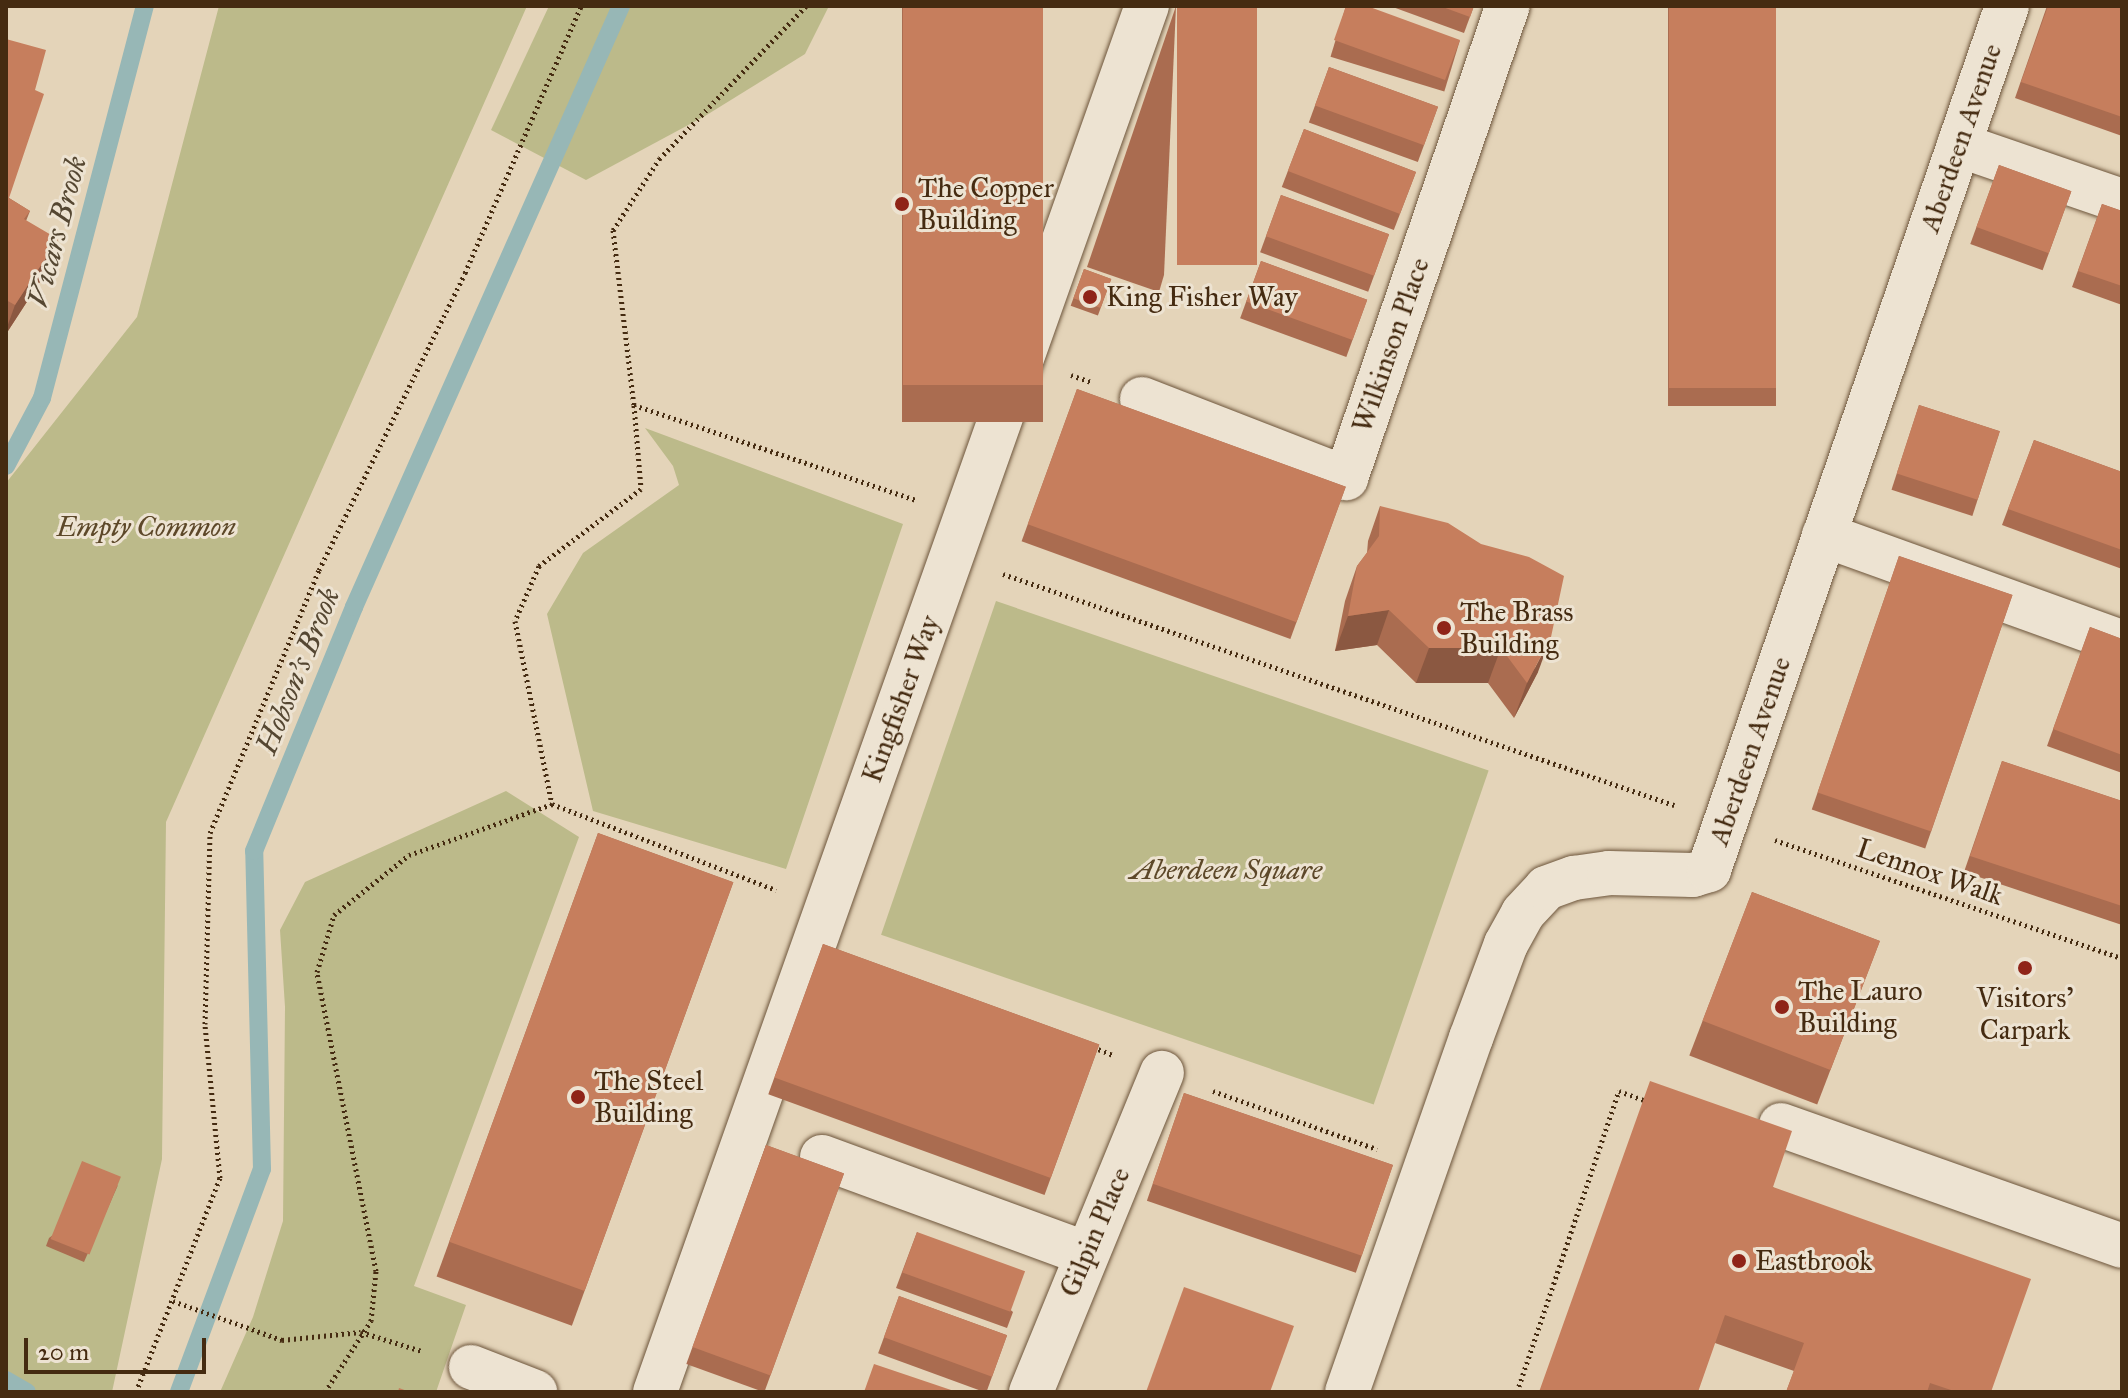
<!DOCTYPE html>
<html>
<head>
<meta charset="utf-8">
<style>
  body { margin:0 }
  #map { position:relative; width:2128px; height:1398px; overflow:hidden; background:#e4d4b9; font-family:"IM FELL Great Primer",serif }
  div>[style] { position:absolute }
  .green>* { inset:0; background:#bcba8a; transform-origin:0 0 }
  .stream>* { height:18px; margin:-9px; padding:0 9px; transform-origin:9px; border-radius:9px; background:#97b7b6 }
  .path>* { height:5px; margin-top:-2.5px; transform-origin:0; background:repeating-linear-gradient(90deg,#452b11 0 2px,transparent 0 6px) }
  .roads { filter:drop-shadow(0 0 2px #6d553b) drop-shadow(0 0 2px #6d553b) }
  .minor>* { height:44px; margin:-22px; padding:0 22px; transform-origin:22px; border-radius:22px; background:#ede3d2 }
  .wall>* { inset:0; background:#aa6c50; transform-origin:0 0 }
  .shaded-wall>* { inset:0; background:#8b5841 }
  .building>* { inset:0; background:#c67e5d; transform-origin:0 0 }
  .dots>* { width:22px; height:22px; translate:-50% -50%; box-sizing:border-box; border:4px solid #ede3d2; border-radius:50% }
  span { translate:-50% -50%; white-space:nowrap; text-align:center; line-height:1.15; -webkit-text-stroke:6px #ede3d2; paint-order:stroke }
  .street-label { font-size:28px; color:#452b11 }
  .poi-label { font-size:28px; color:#452b11 }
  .left { translate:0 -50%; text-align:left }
  .park-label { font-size:28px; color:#5d4829; font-style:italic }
  .water-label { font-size:30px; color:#554732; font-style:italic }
  .frame { position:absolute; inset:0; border:8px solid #452b11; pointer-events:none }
  .scale { position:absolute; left:24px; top:1338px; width:182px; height:36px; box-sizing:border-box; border:4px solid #452b11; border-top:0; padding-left:10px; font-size:24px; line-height:28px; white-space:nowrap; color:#452b11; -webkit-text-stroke:6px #ede3d2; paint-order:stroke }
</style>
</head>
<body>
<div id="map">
  <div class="green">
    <div style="clip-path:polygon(219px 6px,527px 6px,166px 822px,162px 1159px,112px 1392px,6px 1392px,6px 483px,137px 317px)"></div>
    <div style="clip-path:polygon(549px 6px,829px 6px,805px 54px,705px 116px,586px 180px,491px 130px)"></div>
    <div style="clip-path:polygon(645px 428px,903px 524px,786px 869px,593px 811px,547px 614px,583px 553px,679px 485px,673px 466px)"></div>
    <div style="left:996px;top:601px;width:521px;height:353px;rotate:19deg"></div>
    <div style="clip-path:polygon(506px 791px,579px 837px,414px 1286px,466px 1305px,436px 1392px,220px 1392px,253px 1317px,283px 1221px,285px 1007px,280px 930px,305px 882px)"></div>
  </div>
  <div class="stream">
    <div style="left:6px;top:466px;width:77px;rotate:-62.1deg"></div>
    <div style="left:42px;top:398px;width:405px;rotate:-75.3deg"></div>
    <div style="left:6px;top:1380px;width:24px;rotate:30deg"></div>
    <div style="left:179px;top:1392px;width:238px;rotate:-69.6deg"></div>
    <div style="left:262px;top:1169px;width:318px;rotate:-91.4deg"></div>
    <div style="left:254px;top:851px;width:264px;rotate:-67.7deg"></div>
    <div style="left:354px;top:607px;width:658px;rotate:-66.05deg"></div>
  </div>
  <div class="path">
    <div style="left:806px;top:6px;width:211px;rotate:133.8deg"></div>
    <div style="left:660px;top:158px;width:86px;rotate:123.1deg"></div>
    <div style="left:613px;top:230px;width:176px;rotate:83.2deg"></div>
    <div style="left:634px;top:405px;width:298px;rotate:18.6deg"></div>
    <div style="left:1071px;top:375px;width:21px;rotate:19deg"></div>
    <div style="left:634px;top:405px;width:84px;rotate:85.2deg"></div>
    <div style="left:641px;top:489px;width:128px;rotate:143deg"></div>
    <div style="left:539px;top:566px;width:60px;rotate:113.6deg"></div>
    <div style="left:515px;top:621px;width:187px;rotate:78.6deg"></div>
    <div style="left:552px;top:804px;width:240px;rotate:21deg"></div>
    <div style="left:1003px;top:574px;width:710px;rotate:19deg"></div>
    <div style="left:1775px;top:840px;width:367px;rotate:18.8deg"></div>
    <div style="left:1093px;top:1047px;width:22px;rotate:22deg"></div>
    <div style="left:1213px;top:1091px;width:174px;rotate:19.5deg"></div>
    <div style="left:173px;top:1301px;width:116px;rotate:19.7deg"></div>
    <div style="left:282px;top:1340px;width:79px;rotate:-5.8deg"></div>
    <div style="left:361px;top:1332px;width:64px;rotate:17.3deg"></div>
    <div style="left:136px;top:1392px;width:230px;rotate:-68.6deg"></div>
    <div style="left:220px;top:1178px;width:155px;rotate:-95.6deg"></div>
    <div style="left:205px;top:1024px;width:191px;rotate:-88.5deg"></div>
    <div style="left:210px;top:833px;width:285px;rotate:-67.5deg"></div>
    <div style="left:319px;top:570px;width:331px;rotate:-63.8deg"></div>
    <div style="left:465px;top:273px;width:291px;rotate:-66.5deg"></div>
    <div style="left:325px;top:1392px;width:85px;rotate:-57.1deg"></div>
    <div style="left:371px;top:1321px;width:50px;rotate:-84.3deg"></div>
    <div style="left:376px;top:1271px;width:305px;rotate:-101.2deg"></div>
    <div style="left:317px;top:972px;width:59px;rotate:-73.4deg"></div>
    <div style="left:334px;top:915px;width:96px;rotate:-38.7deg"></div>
    <div style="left:409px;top:855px;width:152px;rotate:-19.6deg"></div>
    <div style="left:1517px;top:1392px;width:318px;rotate:-71.3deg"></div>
    <div style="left:1619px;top:1091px;width:30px;rotate:20deg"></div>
  </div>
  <div class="roads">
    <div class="minor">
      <div style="left:1959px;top:145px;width:172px;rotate:19deg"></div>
      <div style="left:1142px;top:399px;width:219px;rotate:21.2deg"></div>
      <div style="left:1346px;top:478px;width:499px;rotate:-71.1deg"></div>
      <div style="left:1824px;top:535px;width:317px;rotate:19.8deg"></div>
      <div style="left:1781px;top:1125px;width:362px;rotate:19.5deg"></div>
      <div style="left:822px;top:1157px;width:280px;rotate:20.1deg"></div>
      <div style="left:471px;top:1367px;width:69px;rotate:21.3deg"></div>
      <div style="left:655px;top:1392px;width:1471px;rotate:-70.46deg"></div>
      <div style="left:1031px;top:1392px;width:345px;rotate:-67.7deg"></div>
      <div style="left:1347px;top:1392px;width:375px;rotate:-70.7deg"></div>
      <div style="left:1471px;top:1038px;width:100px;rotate:-69.6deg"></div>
      <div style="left:1506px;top:944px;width:35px;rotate:-61deg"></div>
      <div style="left:1523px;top:913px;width:34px;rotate:-47deg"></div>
      <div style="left:1546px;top:888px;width:30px;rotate:-20deg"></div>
      <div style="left:1574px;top:878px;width:35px;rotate:-8deg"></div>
      <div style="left:1609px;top:873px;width:84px;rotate:1.4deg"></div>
      <div style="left:1693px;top:875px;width:17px;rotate:-17deg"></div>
      <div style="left:1709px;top:870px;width:914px;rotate:-70.97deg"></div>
    </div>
  </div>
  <div class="wall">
    <div style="left:902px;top:6px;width:141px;height:416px"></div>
    <div style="clip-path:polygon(1176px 6px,1164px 275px,1159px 292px,1087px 267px)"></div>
    <div style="left:1346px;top:6px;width:119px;height:53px;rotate:17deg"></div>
    <div style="clip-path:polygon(1390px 6px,1474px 6px,1464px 33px)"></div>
    <div style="left:1668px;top:6px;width:108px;height:400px"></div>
    <div style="clip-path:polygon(2047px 6px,2122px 6px,2122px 136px,2015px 98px)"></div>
    <div style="clip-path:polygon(6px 39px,9px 198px,30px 211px,26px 221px,45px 274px,6px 334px)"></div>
    <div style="left:1329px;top:67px;width:116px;height:59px;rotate:20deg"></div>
    <div style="left:1304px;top:129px;width:120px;height:62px;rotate:21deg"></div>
    <div style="left:1999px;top:165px;width:77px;height:84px;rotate:20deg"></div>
    <div style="left:1281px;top:195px;width:115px;height:61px;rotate:20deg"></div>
    <div style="clip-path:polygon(2102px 204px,2122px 211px,2122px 305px,2072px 287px)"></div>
    <div style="left:1261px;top:261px;width:113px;height:61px;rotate:20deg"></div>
    <div style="left:1084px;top:269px;width:29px;height:39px;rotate:20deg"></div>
    <div style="left:1077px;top:389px;width:286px;height:162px;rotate:20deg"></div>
    <div style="left:1919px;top:405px;width:85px;height:89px;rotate:18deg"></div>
    <div style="clip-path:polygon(2034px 440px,2122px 472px,2122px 569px,2002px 525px)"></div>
    <div style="clip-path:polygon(1380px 506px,1538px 672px,1514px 718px,1488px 683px,1416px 683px,1377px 645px,1335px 651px,1345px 601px,1357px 566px,1367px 553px,1368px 541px)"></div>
    <div style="left:1899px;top:556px;width:120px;height:268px;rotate:19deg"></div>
    <div style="clip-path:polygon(2090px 627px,2122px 639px,2122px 773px,2047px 746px)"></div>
    <div style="clip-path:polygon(2002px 761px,2122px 801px,2122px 925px,1964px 872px)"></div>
    <div style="left:598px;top:833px;width:144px;height:472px;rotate:20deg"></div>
    <div style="left:1752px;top:892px;width:137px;height:175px;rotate:21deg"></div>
    <div style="left:823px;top:944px;width:294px;height:160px;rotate:20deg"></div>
    <div style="left:1184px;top:1093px;width:221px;height:114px;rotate:19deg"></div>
    <div style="left:766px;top:1145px;width:83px;height:233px;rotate:20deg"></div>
    <div style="clip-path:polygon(118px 1185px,84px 1262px,46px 1246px,49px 1238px)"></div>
    <div style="clip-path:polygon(1773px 1187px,1991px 1392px,1786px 1392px,1794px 1371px,1715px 1343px,1539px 1392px)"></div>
    <div style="clip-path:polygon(917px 1232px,1013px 1312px,1007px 1328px,896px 1288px)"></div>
    <div style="left:899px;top:1296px;width:115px;height:61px;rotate:20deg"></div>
  </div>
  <div class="shaded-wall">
    <div style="clip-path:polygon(58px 239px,45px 274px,6px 334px,6px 330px,15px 305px)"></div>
    <div style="clip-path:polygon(1389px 610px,1377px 645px,1335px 651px,1348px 616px)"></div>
    <div style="clip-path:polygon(1551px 637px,1538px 672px,1514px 718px,1527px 683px)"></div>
    <div style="clip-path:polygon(1429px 648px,1501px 648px,1488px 683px,1416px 683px)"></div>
  </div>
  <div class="building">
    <div style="left:903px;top:6px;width:140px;height:379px"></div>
    <div style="left:1177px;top:6px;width:80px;height:259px"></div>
    <div style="clip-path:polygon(1346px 6px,1367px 6px,1460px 40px,1445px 80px,1334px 40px)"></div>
    <div style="clip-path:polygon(1440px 6px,1474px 6px,1470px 17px)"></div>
    <div style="left:1669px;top:6px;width:107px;height:382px"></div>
    <div style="clip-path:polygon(2048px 6px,2122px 6px,2122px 117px,2021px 82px)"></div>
    <div style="clip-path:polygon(6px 39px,46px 50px,35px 90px,44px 94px,9px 198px,30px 211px,24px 219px,58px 239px,15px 305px,6px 300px)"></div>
    <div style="left:1329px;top:67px;width:116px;height:41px;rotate:20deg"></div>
    <div style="left:1304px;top:129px;width:120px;height:45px;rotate:21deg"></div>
    <div style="left:1999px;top:165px;width:77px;height:66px;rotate:20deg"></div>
    <div style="left:1281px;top:195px;width:115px;height:44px;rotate:20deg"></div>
    <div style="clip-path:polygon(2102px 204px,2122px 211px,2122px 286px,2078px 271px)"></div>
    <div style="left:1261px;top:261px;width:113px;height:43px;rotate:20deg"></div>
    <div style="left:1084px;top:269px;width:29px;height:31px;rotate:20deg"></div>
    <div style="left:1077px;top:389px;width:286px;height:144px;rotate:20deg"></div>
    <div style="left:1919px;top:405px;width:85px;height:72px;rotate:18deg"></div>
    <div style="clip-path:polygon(2034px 440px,2122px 472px,2122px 550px,2008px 509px)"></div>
    <div style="clip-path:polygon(1380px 506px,1448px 523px,1481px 544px,1529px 557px,1564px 576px,1551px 637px,1527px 683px,1501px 648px,1429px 648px,1389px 610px,1348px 616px,1357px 566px,1379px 536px)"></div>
    <div style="left:1899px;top:556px;width:120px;height:250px;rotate:19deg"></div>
    <div style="clip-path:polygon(2090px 627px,2122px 639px,2122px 755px,2053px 729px)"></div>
    <div style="clip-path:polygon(2002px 761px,2122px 801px,2122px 906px,1970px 856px)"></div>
    <div style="left:598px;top:833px;width:144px;height:435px;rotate:20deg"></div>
    <div style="left:1752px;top:892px;width:137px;height:138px;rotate:21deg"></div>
    <div style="left:823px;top:944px;width:294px;height:142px;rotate:20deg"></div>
    <div style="clip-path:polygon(1650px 1081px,1792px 1131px,1773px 1187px,2031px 1279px,1991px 1392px,1957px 1392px,1930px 1383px,1927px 1392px,1786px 1392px,1804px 1343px,1725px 1315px,1698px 1392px,1539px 1392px)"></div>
    <div style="left:1184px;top:1093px;width:221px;height:96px;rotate:19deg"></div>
    <div style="left:766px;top:1145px;width:83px;height:215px;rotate:20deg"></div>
    <div style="left:82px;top:1161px;width:42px;height:84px;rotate:22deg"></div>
    <div style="left:917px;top:1232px;width:115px;height:43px;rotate:20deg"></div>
    <div style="clip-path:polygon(1184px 1287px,1294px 1326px,1270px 1392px,1146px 1392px)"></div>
    <div style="left:899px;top:1296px;width:115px;height:44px;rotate:20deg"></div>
    <div style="clip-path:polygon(874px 1364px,957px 1392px,864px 1392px)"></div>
    <div style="clip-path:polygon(399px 1388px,410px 1392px,398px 1392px)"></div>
  </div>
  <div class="dots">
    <div style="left:902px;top:204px;background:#8f2418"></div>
    <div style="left:1090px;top:297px;background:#8f2418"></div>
    <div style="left:1444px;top:628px;background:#8f2418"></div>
    <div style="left:2025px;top:968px;background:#8f2418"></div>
    <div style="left:1782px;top:1007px;background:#8f2418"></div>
    <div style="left:578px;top:1097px;background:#8f2418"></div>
    <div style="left:1739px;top:1261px;background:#8f2418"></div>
  </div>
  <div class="street-label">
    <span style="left:1961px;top:138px;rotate:-71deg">Aberdeen Avenue</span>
    <span style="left:1391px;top:345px;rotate:-71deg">Wilkinson Place</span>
    <span style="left:901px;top:699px;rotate:-70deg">Kingfisher Way</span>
    <span style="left:1750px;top:751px;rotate:-71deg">Aberdeen Avenue</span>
    <span style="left:1930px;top:872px;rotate:19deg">Lennox Walk</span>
    <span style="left:1095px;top:1232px;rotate:-67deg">Gilpin Place</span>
  </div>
  <div class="poi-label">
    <span class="left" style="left:918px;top:204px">The Copper<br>Building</span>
    <span class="left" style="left:1106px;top:297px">King Fisher Way</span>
    <span class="left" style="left:1460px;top:628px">The Brass<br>Building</span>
    <span class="left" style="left:1798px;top:1007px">The Lauro<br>Building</span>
    <span style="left:2025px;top:1014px">Visitors'<br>Carpark</span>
    <span class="left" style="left:594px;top:1097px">The Steel<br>Building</span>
    <span class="left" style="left:1755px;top:1261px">Eastbrook</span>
  </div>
  <div class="park-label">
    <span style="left:146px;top:527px">Empty Common</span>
    <span style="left:1226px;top:870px">Aberdeen Square</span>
  </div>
  <div class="water-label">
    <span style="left:57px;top:232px;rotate:-75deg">Vicars Brook</span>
    <span style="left:298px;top:671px;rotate:-68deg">Hobson's Brook</span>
  </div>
  <div class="frame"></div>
  <div class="scale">20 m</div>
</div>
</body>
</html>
